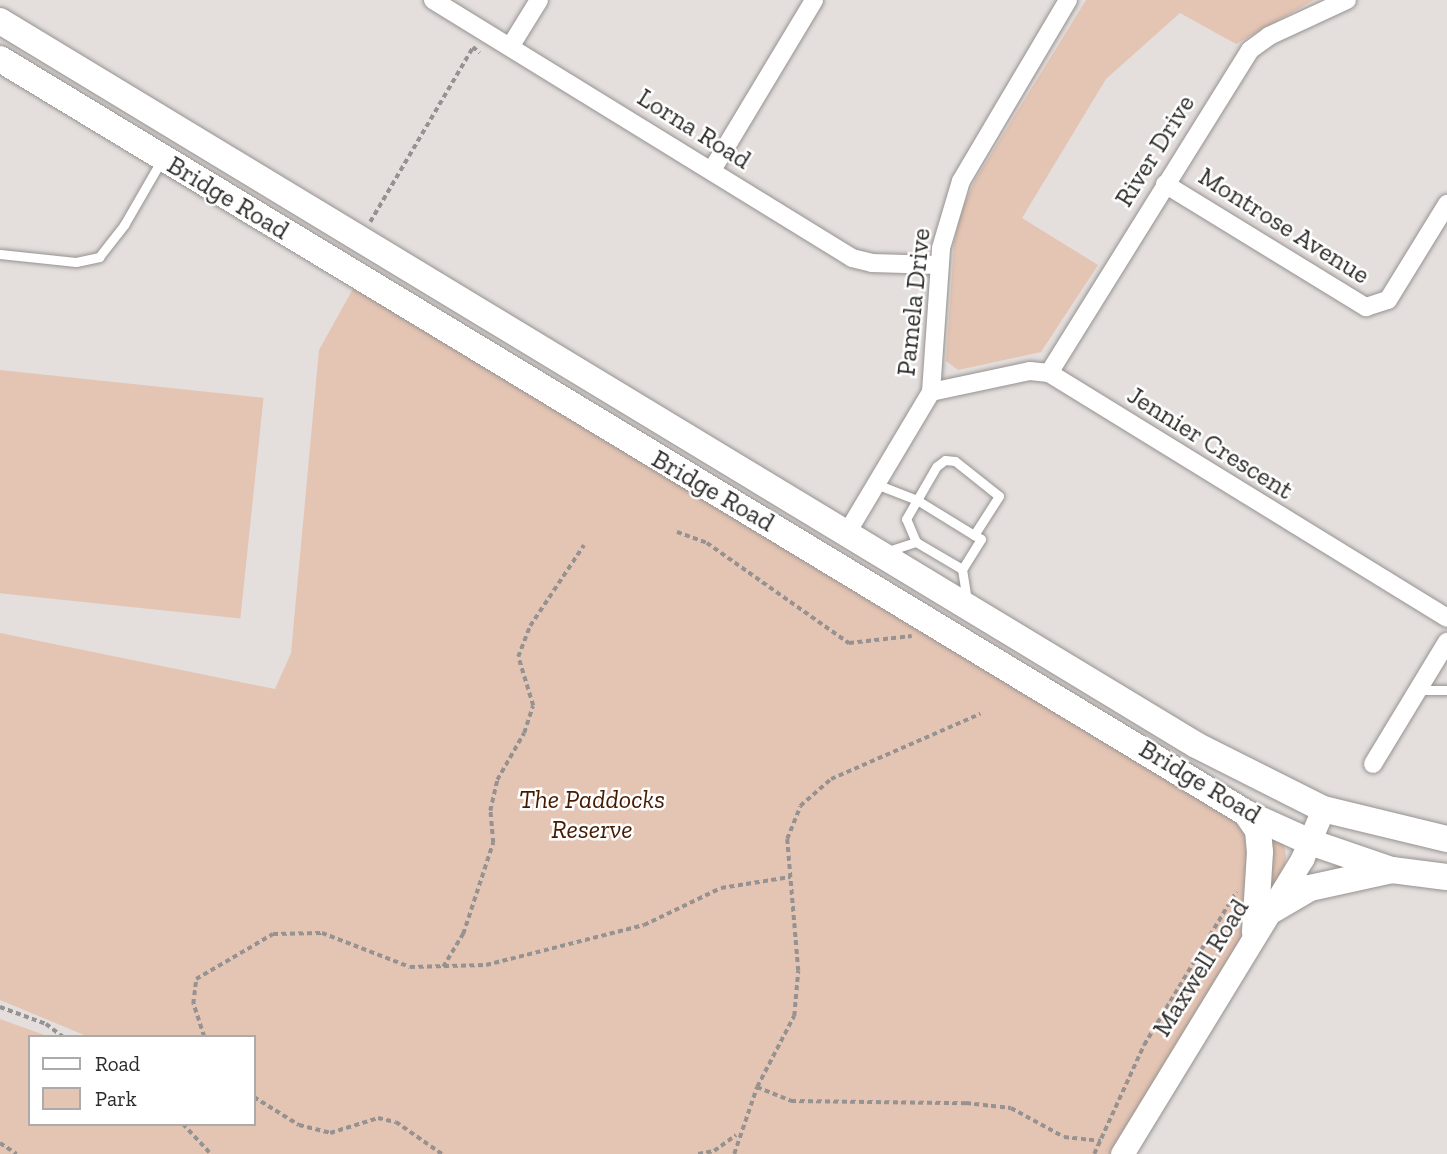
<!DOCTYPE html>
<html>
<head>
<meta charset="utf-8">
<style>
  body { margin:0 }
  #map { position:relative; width:1447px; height:1154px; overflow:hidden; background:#e4dfdd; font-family:"Zilla Slab",serif }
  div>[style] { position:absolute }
  .green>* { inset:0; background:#e4c4b3; transform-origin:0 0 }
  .path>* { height:3.5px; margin-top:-1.75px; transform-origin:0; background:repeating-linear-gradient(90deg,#969291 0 5px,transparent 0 8.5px) }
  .roads { filter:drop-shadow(0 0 2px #969290) drop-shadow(0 0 2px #969290) }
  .service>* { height:9px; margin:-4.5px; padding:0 4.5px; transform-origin:4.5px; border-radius:4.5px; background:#fff }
  .minor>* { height:18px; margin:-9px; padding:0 9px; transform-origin:9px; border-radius:9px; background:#fff }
  .tertiary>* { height:23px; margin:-11.5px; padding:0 11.5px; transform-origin:11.5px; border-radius:11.5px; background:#fff }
  .secondary>* { height:26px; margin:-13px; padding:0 13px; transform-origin:13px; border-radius:13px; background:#fff }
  span { translate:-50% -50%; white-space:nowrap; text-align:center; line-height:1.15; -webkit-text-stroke:5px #fff; paint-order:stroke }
  .street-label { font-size:26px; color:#2d2c2b }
  .park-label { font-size:26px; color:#471b00; font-style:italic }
  .legend { position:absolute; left:28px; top:1035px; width:228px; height:91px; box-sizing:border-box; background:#fff; border:2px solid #ababaa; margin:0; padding:9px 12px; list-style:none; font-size:21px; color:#2d2c2b }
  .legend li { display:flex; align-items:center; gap:14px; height:35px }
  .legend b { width:35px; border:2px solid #ababaa }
</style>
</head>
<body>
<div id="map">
  <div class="green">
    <div style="clip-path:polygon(1086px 0,1314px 0,1236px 44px,1180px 13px,1106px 79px,1022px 218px,1098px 265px,1041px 352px,958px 370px,946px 361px,954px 243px,960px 214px,975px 180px)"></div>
    <div style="clip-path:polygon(359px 278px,1281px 831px,1286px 855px,1283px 881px,1125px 1154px,0 1154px,0 1019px,50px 1037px,30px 1037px,30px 1124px,254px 1124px,254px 1037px,89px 1037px,0 1000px,0 633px,275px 689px,291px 653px,319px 350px)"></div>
    <div style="left:0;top:370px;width:265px;height:222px;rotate:6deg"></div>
  </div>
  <div class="path">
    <div style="left:370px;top:222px;width:203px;rotate:-59.5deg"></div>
    <div style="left:473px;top:47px;width:9px;rotate:41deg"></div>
    <div style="left:677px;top:532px;width:32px;rotate:20deg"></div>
    <div style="left:707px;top:543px;width:174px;rotate:35.2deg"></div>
    <div style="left:849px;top:643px;width:63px;rotate:-6.3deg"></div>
    <div style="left:443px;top:967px;width:39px;rotate:-59deg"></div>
    <div style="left:463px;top:934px;width:96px;rotate:-71.8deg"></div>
    <div style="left:493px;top:843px;width:32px;rotate:-95deg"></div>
    <div style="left:490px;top:811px;width:32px;rotate:-77deg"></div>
    <div style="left:497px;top:780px;width:54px;rotate:-60.1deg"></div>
    <div style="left:524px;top:733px;width:28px;rotate:-72deg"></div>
    <div style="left:533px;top:706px;width:51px;rotate:-107deg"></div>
    <div style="left:518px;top:657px;width:33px;rotate:-69deg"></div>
    <div style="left:530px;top:626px;width:97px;rotate:-56.3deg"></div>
    <div style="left:0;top:1007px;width:49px;rotate:20.3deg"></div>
    <div style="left:46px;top:1024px;width:21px;rotate:37deg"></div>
    <div style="left:204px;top:1037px;width:35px;rotate:-108deg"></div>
    <div style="left:193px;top:1004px;width:25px;rotate:-83deg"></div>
    <div style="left:196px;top:979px;width:89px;rotate:-30.3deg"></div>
    <div style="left:273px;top:934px;width:49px;rotate:-1.2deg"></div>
    <div style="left:322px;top:933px;width:94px;rotate:21.1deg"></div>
    <div style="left:410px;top:967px;width:76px;rotate:-1.5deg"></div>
    <div style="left:486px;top:965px;width:163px;rotate:-14.2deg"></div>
    <div style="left:644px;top:925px;width:85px;rotate:-25.7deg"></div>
    <div style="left:721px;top:888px;width:70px;rotate:-9.1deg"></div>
    <div style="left:757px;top:1087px;width:37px;rotate:22deg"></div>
    <div style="left:791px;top:1101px;width:175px;rotate:0.7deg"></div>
    <div style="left:966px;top:1103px;width:45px;rotate:6.3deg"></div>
    <div style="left:1011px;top:1108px;width:60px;rotate:28.7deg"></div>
    <div style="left:1064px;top:1137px;width:37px;rotate:6deg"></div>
    <div style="left:254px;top:1097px;width:53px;rotate:31.9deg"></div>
    <div style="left:299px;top:1125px;width:32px;rotate:14deg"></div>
    <div style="left:330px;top:1133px;width:50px;rotate:-17.4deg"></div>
    <div style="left:378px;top:1118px;width:18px;rotate:13deg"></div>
    <div style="left:396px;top:1122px;width:56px;rotate:34.8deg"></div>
    <div style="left:183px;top:1124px;width:41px;rotate:47deg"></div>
    <div style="left:0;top:1143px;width:20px;rotate:33deg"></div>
    <div style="left:698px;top:1154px;width:16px;rotate:-11deg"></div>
    <div style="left:714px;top:1151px;width:27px;rotate:-36deg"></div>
    <div style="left:734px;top:1154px;width:71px;rotate:-71.1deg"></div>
    <div style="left:757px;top:1087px;width:80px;rotate:-62.5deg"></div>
    <div style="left:794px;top:1016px;width:45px;rotate:-84.9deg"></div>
    <div style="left:798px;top:971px;width:132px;rotate:-94.8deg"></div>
    <div style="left:787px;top:839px;width:35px;rotate:-68deg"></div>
    <div style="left:800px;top:806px;width:41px;rotate:-41.1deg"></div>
    <div style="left:831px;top:779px;width:163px;rotate:-23.6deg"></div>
    <div style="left:1094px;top:1154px;width:120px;rotate:-65.4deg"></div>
    <div style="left:1144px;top:1045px;width:179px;rotate:-59deg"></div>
  </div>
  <div class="roads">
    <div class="service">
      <div style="left:0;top:254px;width:76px;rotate:6deg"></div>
      <div style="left:76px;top:262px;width:24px;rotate:-12deg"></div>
      <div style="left:99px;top:257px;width:41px;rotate:-52deg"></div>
      <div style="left:124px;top:225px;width:74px;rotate:-60deg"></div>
      <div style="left:876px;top:484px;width:44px;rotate:21.3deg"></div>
      <div style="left:917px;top:500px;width:67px;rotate:31.6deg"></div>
      <div style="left:974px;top:535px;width:8px;rotate:30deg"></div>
      <div style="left:981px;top:539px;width:36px;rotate:122deg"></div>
      <div style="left:962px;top:569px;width:53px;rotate:-149.6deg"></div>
      <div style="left:916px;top:542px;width:25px;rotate:-113deg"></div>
      <div style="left:906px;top:519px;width:22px;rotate:-60deg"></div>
      <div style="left:917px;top:500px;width:39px;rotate:-60deg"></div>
      <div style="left:937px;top:466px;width:10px;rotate:-37deg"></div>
      <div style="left:945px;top:460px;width:10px;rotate:6deg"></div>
      <div style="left:955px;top:461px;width:56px;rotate:38.5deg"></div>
      <div style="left:999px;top:496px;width:46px;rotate:122.7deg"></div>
      <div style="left:885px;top:552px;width:33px;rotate:-18deg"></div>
      <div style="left:962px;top:569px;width:33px;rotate:81deg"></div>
      <div style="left:1419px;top:690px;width:28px"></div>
    </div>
    <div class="minor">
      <div style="left:433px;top:0;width:492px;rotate:31.6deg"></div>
      <div style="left:852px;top:258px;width:21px;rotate:14deg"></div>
      <div style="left:872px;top:263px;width:67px;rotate:1.7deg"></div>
      <div style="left:510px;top:47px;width:55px;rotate:-58.3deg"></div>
      <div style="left:712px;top:170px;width:198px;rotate:-59deg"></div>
      <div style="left:1165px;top:184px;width:236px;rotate:31.5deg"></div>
      <div style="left:1366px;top:307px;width:23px;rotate:-18deg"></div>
      <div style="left:1388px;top:300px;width:113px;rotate:-58.4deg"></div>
      <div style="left:1049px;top:373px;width:380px;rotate:-58.1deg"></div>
      <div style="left:1250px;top:50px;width:24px;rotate:-36deg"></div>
      <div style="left:1269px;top:36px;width:86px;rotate:-24.8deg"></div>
      <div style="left:931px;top:392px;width:101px;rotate:-12deg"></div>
      <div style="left:1030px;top:371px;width:19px;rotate:6deg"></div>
      <div style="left:1049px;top:373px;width:467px;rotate:31.6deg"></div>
      <div style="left:847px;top:533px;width:164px;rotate:-59.2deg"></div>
      <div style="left:931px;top:392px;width:144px;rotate:-86deg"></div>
      <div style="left:941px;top:248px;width:70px;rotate:-73.4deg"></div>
      <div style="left:961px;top:181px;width:210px;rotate:-59.4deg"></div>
      <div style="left:1373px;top:764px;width:143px;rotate:-58.8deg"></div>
    </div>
    <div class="tertiary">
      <div style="left:1122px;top:1154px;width:346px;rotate:-58.6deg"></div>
      <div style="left:1302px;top:859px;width:54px;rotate:-67.2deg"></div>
    </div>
    <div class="secondary">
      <div style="left:0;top:21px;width:1398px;rotate:31.19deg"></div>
      <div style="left:1196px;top:745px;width:142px;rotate:26.7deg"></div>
      <div style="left:1323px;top:809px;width:128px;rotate:13.6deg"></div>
      <div style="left:0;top:59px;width:1456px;rotate:31.18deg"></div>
      <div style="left:1246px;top:813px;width:70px;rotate:24.4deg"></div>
      <div style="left:1310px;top:842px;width:87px;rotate:18.9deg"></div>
      <div style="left:1392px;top:870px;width:55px;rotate:7.3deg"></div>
      <div style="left:1246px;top:813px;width:21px;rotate:55deg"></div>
      <div style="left:1258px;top:830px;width:22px;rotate:85deg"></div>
      <div style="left:1260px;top:852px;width:80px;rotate:93.6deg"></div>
      <div style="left:1269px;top:912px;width:48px;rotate:-30.3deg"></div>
      <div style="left:1310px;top:888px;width:84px;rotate:-12.4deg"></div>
    </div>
  </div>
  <div class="street-label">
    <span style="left:694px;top:129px;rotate:32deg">Lorna Road</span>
    <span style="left:1155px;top:151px;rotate:-58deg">River Drive</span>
    <span style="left:228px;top:198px;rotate:31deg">Bridge Road</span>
    <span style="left:1284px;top:226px;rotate:32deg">Montrose Avenue</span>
    <span style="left:914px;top:302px;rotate:-84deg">Pamela Drive</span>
    <span style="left:1210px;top:443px;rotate:32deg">Jennier Crescent</span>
    <span style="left:713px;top:491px;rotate:30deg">Bridge Road</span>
    <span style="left:1200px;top:782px;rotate:31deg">Bridge Road</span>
    <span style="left:1201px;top:968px;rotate:-58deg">Maxwell Road</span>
  </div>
  <div class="park-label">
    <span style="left:592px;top:815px">The Paddocks<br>Reserve</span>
  </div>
  <ul class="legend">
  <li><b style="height:9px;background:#fff"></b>Road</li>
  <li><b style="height:19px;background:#e4c4b3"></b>Park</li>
  </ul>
</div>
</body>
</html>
